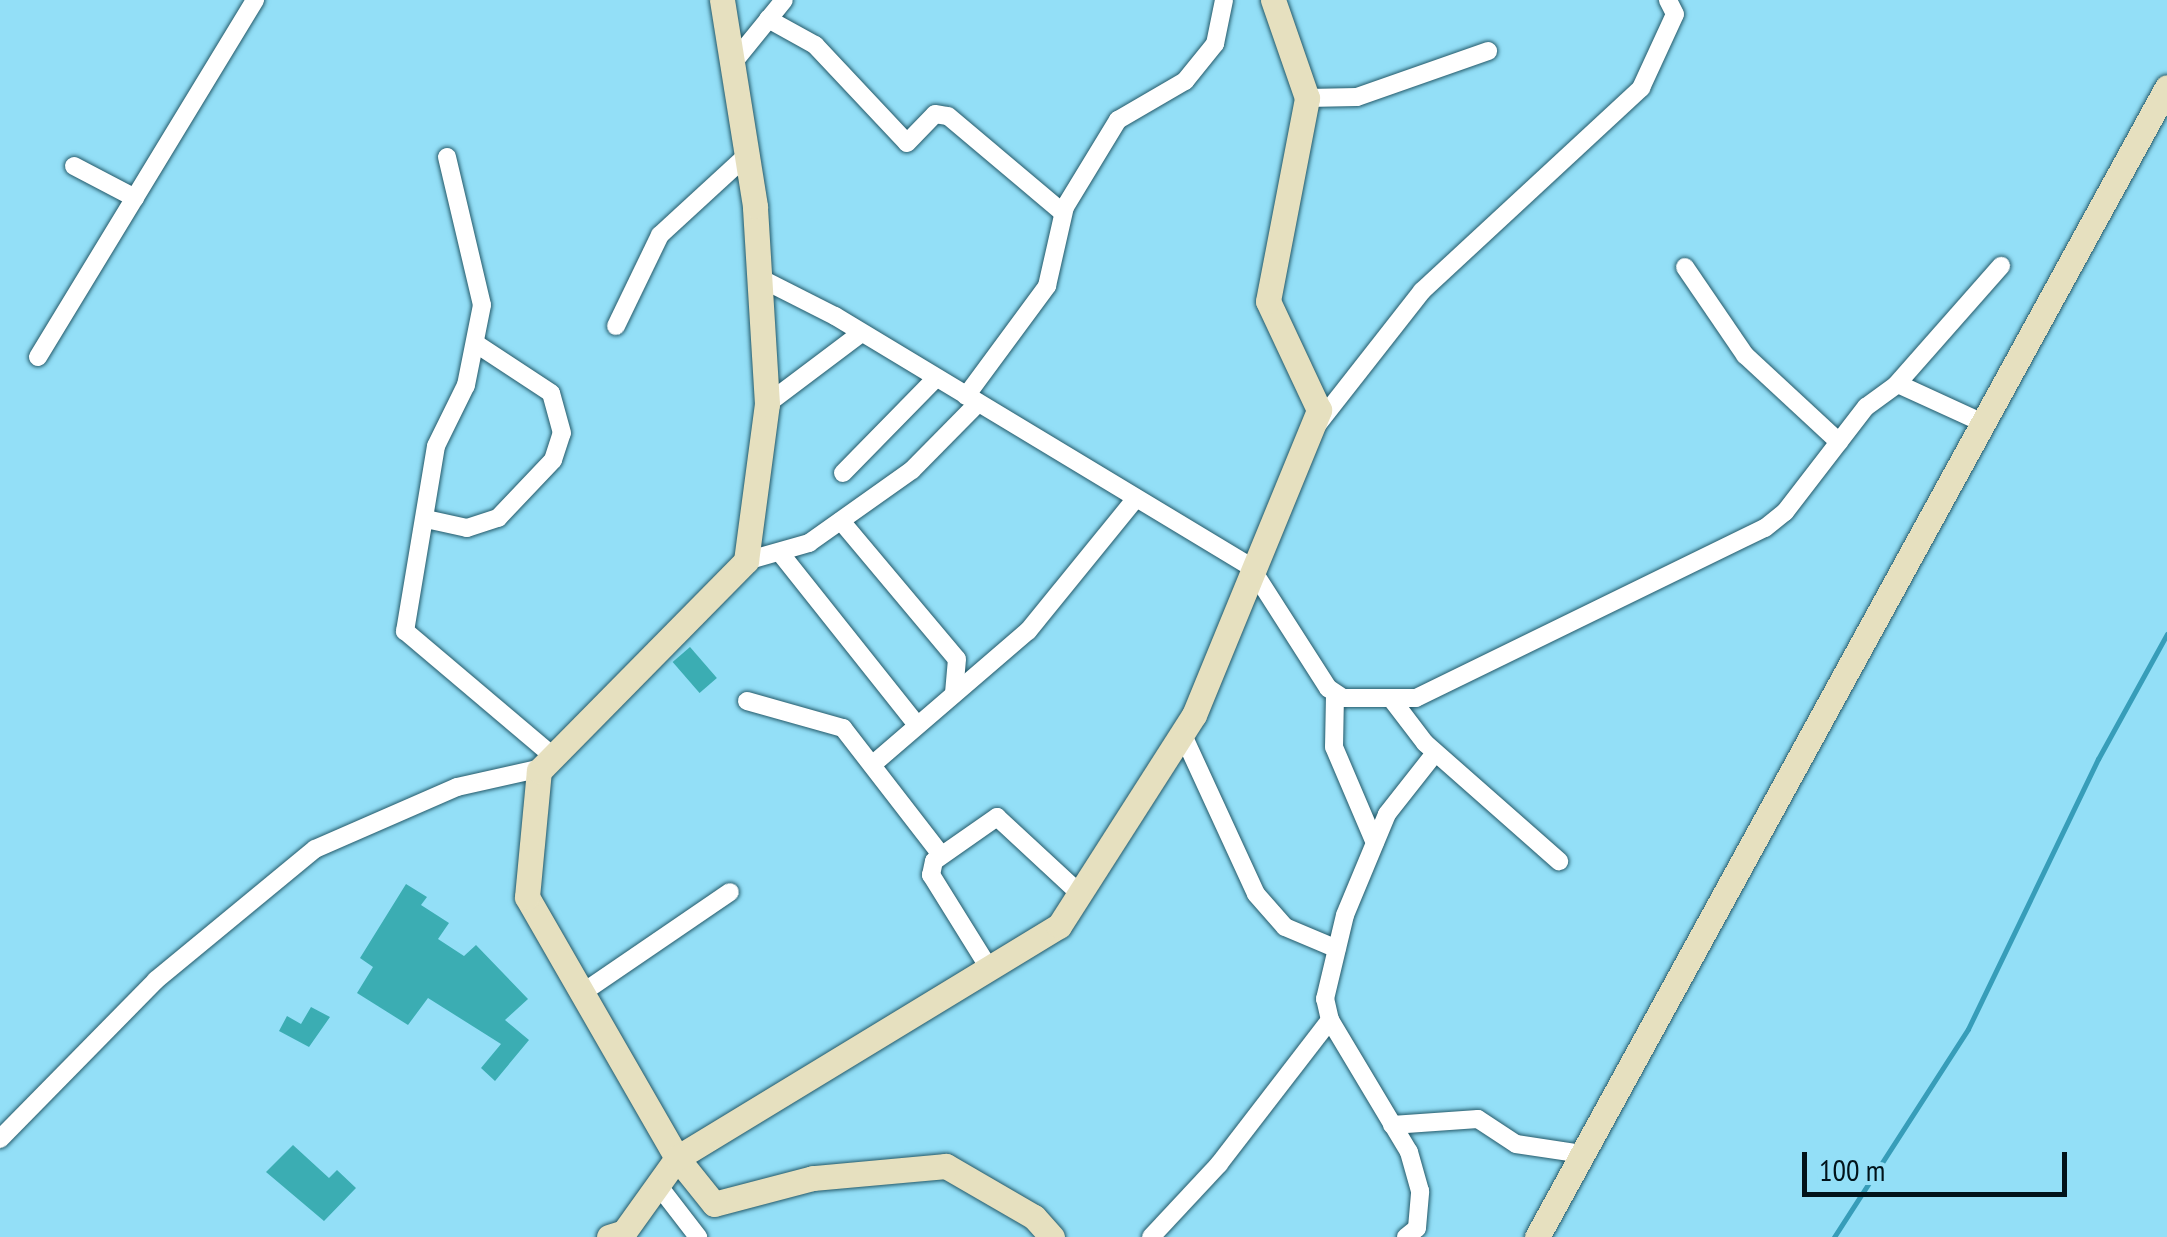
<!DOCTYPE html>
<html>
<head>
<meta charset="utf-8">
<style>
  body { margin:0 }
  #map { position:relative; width:2167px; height:1237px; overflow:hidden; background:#93dff7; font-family:"PT Sans Narrow",sans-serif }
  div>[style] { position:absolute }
  .stream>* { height:5px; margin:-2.5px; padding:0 2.5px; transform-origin:2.5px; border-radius:2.5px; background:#379db9 }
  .building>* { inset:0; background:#3badb3; transform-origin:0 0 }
  .roads { filter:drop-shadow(0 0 2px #245969) drop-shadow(0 0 2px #245969) }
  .street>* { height:18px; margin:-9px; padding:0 9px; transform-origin:9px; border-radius:9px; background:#fff }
  .secondary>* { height:25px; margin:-12.5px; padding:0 12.5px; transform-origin:12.5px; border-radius:12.5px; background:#e6e0bf }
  span { translate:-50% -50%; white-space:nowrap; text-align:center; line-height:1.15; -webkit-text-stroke:8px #93dff7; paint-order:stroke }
  .scale { position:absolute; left:1802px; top:1152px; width:265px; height:45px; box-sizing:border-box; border:5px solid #01131a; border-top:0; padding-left:12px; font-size:30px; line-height:35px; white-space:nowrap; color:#01131a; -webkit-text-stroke:8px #93dff7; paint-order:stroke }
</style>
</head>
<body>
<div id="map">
  <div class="stream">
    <div style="left:1834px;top:1237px;width:247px;rotate:-57.2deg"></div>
    <div style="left:1968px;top:1029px;width:300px;rotate:-64.3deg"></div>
    <div style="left:2098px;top:759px;width:143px;rotate:-61.1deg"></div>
  </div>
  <div class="building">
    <div style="left:690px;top:647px;width:41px;height:23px;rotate:49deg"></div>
    <div style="clip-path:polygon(406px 884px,427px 897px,421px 905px,449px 923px,438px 939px,464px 956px,476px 945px,528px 999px,505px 1020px,529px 1040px,495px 1081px,481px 1068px,501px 1044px,428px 998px,408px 1025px,357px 993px,373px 967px,360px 958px)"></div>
    <div style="clip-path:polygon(311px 1007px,330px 1017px,309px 1047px,279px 1031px,287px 1016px,301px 1024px)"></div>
    <div style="clip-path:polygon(293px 1145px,329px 1178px,337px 1170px,356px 1188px,324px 1221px,266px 1172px)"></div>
  </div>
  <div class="roads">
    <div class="street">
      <div style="left:768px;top:19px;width:54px;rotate:29deg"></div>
      <div style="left:815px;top:45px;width:134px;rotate:46.8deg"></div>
      <div style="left:907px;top:143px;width:40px;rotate:-46deg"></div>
      <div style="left:935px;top:114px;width:13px;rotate:9deg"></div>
      <div style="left:948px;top:116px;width:150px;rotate:40.1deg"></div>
      <div style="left:732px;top:64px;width:82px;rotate:-50.9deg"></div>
      <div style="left:1307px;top:98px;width:50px;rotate:-1.1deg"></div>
      <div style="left:1357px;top:97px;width:139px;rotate:-19.3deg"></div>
      <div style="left:447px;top:157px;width:152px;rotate:76.7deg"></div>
      <div style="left:482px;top:305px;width:82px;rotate:101.3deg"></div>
      <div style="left:466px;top:385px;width:68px;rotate:116.2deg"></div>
      <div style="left:436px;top:446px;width:188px;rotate:99.5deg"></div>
      <div style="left:405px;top:631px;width:194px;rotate:40.2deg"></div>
      <div style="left:74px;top:166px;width:69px;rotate:27.7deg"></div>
      <div style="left:1685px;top:267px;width:107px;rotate:55.7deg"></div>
      <div style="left:1745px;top:355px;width:128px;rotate:42.8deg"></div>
      <div style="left:758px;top:277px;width:86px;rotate:26.9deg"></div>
      <div style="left:835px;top:316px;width:484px;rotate:31.1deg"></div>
      <div style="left:1250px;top:566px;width:145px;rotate:57.4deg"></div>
      <div style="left:1328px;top:688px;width:18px;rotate:34deg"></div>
      <div style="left:1343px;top:698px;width:73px"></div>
      <div style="left:1416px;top:698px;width:388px;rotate:-26deg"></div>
      <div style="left:1765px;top:528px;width:26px;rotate:-39deg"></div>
      <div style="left:1785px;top:512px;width:133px;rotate:-52.4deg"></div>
      <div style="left:1866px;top:407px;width:39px;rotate:-36deg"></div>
      <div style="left:1898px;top:384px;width:94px;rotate:24.6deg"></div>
      <div style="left:616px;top:326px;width:101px;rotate:-64.2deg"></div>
      <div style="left:660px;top:235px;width:118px;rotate:-42.6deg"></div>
      <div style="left:38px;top:357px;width:418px;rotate:-58.7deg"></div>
      <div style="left:1896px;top:385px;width:159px;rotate:-48.6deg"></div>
      <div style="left:966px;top:396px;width:137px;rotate:-53.6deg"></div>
      <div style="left:1047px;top:286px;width:81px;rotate:-77.2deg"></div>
      <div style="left:1065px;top:207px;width:102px;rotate:-58.7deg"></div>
      <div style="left:1118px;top:120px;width:78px;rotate:-30.2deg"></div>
      <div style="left:1185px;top:81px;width:48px;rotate:-51deg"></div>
      <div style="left:1215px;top:44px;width:45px;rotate:-78.4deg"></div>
      <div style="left:767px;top:404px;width:116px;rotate:-37deg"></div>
      <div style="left:1317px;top:425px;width:170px;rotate:-51.9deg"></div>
      <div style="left:1422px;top:291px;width:299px;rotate:-42.8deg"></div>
      <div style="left:1641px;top:88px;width:81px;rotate:-65.3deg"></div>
      <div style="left:1675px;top:14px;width:16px;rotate:-117deg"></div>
      <div style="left:843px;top:473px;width:133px;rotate:-45.6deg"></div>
      <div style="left:426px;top:519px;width:42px;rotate:12.4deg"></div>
      <div style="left:467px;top:528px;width:33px;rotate:-18deg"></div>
      <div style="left:498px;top:518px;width:80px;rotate:-46.5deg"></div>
      <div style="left:553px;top:460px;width:28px;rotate:-72deg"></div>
      <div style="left:562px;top:433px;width:41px;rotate:-105.4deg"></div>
      <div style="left:551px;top:393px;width:91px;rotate:-146.7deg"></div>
      <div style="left:841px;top:521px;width:180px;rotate:50deg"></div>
      <div style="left:957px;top:659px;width:35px;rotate:95deg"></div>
      <div style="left:781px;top:554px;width:218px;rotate:51.5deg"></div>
      <div style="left:746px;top:561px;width:66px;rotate:-15.9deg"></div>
      <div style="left:809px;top:543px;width:126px;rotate:-35.3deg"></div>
      <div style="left:912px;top:470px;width:94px;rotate:-45.4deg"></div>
      <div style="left:1335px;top:695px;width:52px;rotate:91.1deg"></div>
      <div style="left:1334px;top:747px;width:104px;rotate:66.9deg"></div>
      <div style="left:747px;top:701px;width:100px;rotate:15.7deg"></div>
      <div style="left:843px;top:728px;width:160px;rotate:52.3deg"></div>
      <div style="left:1393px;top:701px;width:53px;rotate:52.7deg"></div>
      <div style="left:1425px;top:743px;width:179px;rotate:41.4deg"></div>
      <div style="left:1182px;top:733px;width:177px;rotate:65.3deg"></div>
      <div style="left:1256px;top:894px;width:44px;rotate:48.7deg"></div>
      <div style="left:1285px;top:927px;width:56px;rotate:22.9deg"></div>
      <div style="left:872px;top:765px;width:206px;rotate:-40.7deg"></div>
      <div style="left:1028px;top:631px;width:171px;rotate:-50.9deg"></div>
      <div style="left:989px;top:968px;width:110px;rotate:-121.9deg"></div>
      <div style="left:931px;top:875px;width:14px;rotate:-78deg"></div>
      <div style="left:934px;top:861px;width:77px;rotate:-34.9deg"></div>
      <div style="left:997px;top:817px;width:112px;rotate:42.8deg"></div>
      <div style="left:582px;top:993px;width:179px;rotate:-34.3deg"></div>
      <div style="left:1392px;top:1125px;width:86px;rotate:-4deg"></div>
      <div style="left:1478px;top:1119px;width:45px;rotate:33.3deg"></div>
      <div style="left:1516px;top:1144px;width:68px;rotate:8.5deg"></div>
      <div style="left:0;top:1139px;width:223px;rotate:-45.5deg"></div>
      <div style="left:156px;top:980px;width:206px;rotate:-39.5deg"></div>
      <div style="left:315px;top:849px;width:155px;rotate:-23.6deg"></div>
      <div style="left:457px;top:787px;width:87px;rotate:-12.6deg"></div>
      <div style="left:658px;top:1185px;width:66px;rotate:52.4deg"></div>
      <div style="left:1151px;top:1237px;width:100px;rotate:-47deg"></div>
      <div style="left:1219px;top:1164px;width:182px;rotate:-52.4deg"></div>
      <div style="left:1406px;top:1237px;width:14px;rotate:-39deg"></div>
      <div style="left:1417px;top:1228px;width:37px;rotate:-85deg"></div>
      <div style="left:1420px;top:1191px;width:41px;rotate:-105.8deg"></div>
      <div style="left:1409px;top:1152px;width:154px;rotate:-120.9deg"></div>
      <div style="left:1330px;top:1020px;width:22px;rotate:-103deg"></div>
      <div style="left:1325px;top:999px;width:86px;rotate:-76.6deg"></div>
      <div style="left:1345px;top:915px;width:109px;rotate:-67.4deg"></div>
      <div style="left:1387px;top:814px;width:78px;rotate:-51.8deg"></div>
    </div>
    <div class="secondary">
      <div style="left:609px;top:1237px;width:16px;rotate:-18deg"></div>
      <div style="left:624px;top:1232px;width:91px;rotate:-54.4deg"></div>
      <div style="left:677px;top:1158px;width:301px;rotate:-119.9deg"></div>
      <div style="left:527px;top:897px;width:127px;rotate:-84.6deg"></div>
      <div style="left:539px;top:771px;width:295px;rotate:-45.4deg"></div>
      <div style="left:746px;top:561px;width:158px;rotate:-82.4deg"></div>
      <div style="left:767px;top:404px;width:198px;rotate:-93.5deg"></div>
      <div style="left:755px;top:206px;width:209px;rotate:-99.1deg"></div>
      <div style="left:1052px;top:1237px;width:27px;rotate:-132deg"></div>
      <div style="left:1034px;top:1217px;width:102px;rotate:-149.9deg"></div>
      <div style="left:946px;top:1166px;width:134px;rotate:174.8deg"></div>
      <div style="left:813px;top:1178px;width:102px;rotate:165.3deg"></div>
      <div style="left:714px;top:1204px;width:59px;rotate:-128.8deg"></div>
      <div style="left:677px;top:1158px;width:447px;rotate:-31.3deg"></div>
      <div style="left:1059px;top:926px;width:250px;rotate:-57.4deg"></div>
      <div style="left:1194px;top:715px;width:330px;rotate:-67.7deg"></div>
      <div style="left:1319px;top:410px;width:120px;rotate:-115.1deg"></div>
      <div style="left:1268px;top:301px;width:207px;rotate:-79.1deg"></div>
      <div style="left:1307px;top:98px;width:104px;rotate:-109.1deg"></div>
      <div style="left:1537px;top:1237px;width:1311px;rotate:-61.28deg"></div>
    </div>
  </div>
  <div class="scale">100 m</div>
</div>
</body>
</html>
